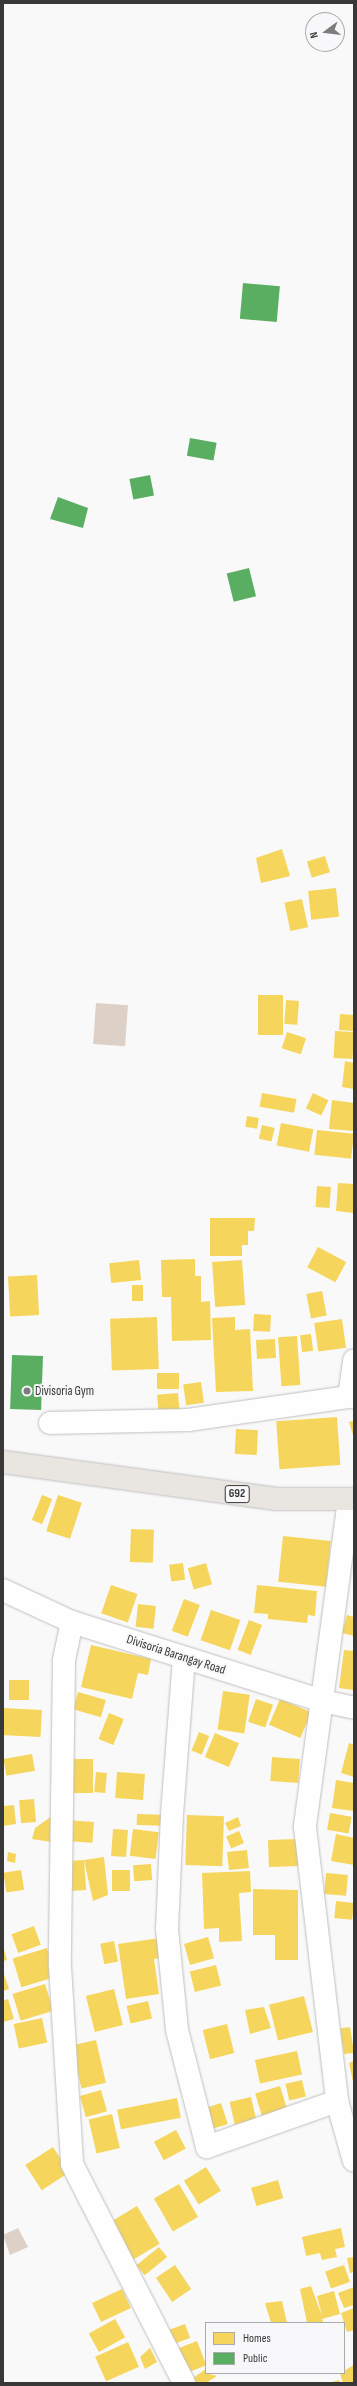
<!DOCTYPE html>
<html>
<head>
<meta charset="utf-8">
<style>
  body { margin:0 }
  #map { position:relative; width:357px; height:2386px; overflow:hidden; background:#f9f9f9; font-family:"Sofia Sans Condensed",sans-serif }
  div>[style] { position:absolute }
  .homes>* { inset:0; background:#f6d55c; transform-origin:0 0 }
  .public>* { inset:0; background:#5aae61; transform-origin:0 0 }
  .building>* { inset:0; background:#ddd0c6; transform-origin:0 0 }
  .roads { filter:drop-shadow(0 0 1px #bfbfbf) drop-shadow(0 0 1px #bfbfbf) }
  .minor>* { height:22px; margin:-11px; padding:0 11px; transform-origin:11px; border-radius:11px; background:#fefefe }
  .major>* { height:22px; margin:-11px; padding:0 11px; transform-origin:11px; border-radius:11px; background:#e9e5e1 }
  .dots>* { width:11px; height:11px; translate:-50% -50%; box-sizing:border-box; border:2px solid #f8f8fa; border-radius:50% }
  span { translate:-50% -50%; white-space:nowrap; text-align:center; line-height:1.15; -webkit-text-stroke:4px #f8f8fa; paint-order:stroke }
  .shield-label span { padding:1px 3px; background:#f8f8fa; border:1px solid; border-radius:3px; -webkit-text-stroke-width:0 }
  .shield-label { font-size:12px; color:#383839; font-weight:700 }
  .poi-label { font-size:13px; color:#383839 }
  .left { translate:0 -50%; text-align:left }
  .street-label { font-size:13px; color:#383839 }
  .frame { position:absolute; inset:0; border:4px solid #383839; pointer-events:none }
  .legend { position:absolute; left:205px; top:2322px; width:140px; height:52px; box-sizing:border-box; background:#f8f8fa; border:1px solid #ababad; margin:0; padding:5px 7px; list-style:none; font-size:12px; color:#383839 }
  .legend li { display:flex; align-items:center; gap:8px; height:20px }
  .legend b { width:20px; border:1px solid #ababad }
  .north { position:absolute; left:305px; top:12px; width:40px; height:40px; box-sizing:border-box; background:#f8f8fa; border:1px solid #ababad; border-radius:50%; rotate:255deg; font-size:11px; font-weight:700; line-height:16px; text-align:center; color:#383839 }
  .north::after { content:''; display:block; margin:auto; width:14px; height:18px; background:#7c7c7c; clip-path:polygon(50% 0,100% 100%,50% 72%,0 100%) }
</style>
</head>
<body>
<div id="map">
  <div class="homes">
    <div style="clip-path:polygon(282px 849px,290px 876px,261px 883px,256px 858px)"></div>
    <div style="left:325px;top:856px;width:17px;height:19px;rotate:73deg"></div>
    <div style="left:336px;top:888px;width:29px;height:28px;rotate:84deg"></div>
    <div style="left:302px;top:899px;width:29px;height:18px;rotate:78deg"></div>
    <div style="left:258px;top:995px;width:25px;height:40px"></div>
    <div style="left:286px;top:1000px;width:13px;height:24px;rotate:4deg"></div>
    <div style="left:340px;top:1014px;width:14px;height:16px;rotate:4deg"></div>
    <div style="left:335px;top:1031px;width:19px;height:27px;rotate:3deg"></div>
    <div style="left:287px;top:1032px;width:20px;height:17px;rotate:18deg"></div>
    <div style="clip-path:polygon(345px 1061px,354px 1063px,354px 1089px,342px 1087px)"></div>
    <div style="left:262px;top:1093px;width:35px;height:14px;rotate:10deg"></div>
    <div style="left:313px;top:1093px;width:17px;height:17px;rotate:25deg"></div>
    <div style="clip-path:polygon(332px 1100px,354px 1103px,354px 1131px,329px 1129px)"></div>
    <div style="left:247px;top:1116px;width:12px;height:11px;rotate:9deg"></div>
    <div style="left:281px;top:1123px;width:33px;height:23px;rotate:11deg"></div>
    <div style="left:262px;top:1125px;width:13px;height:14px;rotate:13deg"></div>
    <div style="left:317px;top:1130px;width:37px;height:25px;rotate:6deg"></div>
    <div style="clip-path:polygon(338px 1183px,354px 1184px,354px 1213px,336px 1211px)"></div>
    <div style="left:317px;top:1186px;width:14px;height:21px;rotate:4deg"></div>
    <div style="clip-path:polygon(210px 1218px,255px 1218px,254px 1231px,248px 1231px,248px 1245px,242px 1245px,242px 1256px,210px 1256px)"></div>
    <div style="left:318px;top:1247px;width:32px;height:23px;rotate:28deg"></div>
    <div style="clip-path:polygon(195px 1259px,195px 1276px,201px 1276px,201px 1302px,210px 1301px,211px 1340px,172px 1341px,171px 1297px,162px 1297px,161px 1260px)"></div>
    <div style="left:139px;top:1260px;width:20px;height:30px;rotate:84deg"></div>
    <div style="left:242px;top:1260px;width:45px;height:30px;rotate:86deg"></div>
    <div style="left:37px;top:1275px;width:40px;height:29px;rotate:87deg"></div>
    <div style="left:132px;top:1285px;width:11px;height:16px"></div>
    <div style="left:322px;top:1291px;width:25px;height:16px;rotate:79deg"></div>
    <div style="left:254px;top:1314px;width:17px;height:17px;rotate:3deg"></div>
    <div style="left:157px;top:1317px;width:52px;height:47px;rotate:88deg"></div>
    <div style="clip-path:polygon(235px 1317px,235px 1330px,250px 1329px,253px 1391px,216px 1392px,212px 1318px)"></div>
    <div style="left:342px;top:1319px;width:29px;height:28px;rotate:82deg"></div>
    <div style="left:311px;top:1334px;width:17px;height:11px;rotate:83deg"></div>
    <div style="left:297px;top:1336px;width:49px;height:19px;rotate:86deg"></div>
    <div style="left:275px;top:1339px;width:19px;height:19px;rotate:87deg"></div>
    <div style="left:157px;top:1373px;width:22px;height:16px"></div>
    <div style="left:201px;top:1382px;width:21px;height:18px;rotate:82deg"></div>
    <div style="left:178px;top:1393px;width:22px;height:21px;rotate:85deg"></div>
    <div style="left:337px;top:1417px;width:48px;height:61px;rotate:86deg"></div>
    <div style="clip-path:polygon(354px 1421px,354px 1435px,353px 1435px,349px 1422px)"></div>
    <div style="left:236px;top:1429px;width:22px;height:25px;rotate:3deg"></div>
    <div style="left:42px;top:1495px;width:11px;height:27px;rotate:22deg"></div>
    <div style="left:58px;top:1495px;width:25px;height:38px;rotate:18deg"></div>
    <div style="left:131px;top:1529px;width:23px;height:33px;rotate:2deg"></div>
    <div style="left:283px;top:1536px;width:48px;height:46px;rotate:6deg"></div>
    <div style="left:183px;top:1563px;width:17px;height:14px;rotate:83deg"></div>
    <div style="left:206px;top:1563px;width:22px;height:19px;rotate:74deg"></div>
    <div style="left:111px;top:1585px;width:28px;height:30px;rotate:19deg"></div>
    <div style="clip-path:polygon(257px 1585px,317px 1591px,315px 1616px,308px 1615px,307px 1623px,268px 1619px,268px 1614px,254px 1613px)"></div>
    <div style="left:184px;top:1599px;width:17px;height:34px;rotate:21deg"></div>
    <div style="left:138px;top:1604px;width:18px;height:23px;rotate:6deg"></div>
    <div style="left:211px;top:1610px;width:31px;height:32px;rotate:19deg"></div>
    <div style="clip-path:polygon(347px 1615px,354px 1617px,354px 1636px,342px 1633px)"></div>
    <div style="left:249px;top:1620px;width:14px;height:32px;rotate:21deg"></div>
    <div style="clip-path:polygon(91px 1645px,151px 1659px,148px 1675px,138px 1673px,132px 1699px,81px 1687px)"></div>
    <div style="clip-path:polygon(344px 1650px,354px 1651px,353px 1690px,339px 1688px)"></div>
    <div style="left:9px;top:1680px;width:20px;height:20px"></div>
    <div style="left:223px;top:1691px;width:27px;height:39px;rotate:8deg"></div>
    <div style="left:78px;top:1692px;width:29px;height:18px;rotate:16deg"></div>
    <div style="left:256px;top:1699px;width:18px;height:24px;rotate:19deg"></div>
    <div style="left:280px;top:1699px;width:34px;height:28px;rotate:23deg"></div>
    <div style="left:3px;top:1708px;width:39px;height:27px;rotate:3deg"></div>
    <div style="left:109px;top:1713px;width:16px;height:28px;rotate:22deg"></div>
    <div style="left:199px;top:1732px;width:11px;height:20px;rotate:22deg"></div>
    <div style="left:215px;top:1733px;width:26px;height:26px;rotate:23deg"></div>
    <div style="clip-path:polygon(349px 1743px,354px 1745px,354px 1777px,341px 1773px)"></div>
    <div style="left:32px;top:1754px;width:17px;height:29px;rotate:80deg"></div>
    <div style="left:272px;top:1757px;width:28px;height:24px;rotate:4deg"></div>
    <div style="left:67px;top:1759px;width:26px;height:34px"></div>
    <div style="left:96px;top:1772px;width:11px;height:20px;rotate:5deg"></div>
    <div style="left:117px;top:1772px;width:28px;height:26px;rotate:4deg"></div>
    <div style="clip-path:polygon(336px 1780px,354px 1783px,354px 1811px,332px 1808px)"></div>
    <div style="left:34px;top:1799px;width:23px;height:15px;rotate:85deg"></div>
    <div style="clip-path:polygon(14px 1805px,16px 1824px,3px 1826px,3px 1806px)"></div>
    <div style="left:330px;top:1813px;width:22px;height:17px;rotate:10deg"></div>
    <div style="left:137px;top:1814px;width:24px;height:11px;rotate:2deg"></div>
    <div style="left:187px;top:1815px;width:37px;height:50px;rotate:2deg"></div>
    <div style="clip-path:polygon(52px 1816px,51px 1842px,32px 1839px,35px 1828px)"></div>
    <div style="clip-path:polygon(238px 1817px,241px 1826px,229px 1831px,225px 1823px)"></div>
    <div style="left:67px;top:1820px;width:27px;height:21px;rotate:4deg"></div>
    <div style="left:113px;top:1829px;width:15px;height:27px;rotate:4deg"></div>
    <div style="left:133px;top:1829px;width:26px;height:27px;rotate:7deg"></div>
    <div style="left:239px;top:1831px;width:13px;height:14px;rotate:67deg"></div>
    <div style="clip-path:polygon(336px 1834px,354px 1838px,354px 1865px,331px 1861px)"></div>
    <div style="left:298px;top:1839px;width:27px;height:30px;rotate:88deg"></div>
    <div style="left:247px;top:1850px;width:18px;height:20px;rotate:84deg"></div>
    <div style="clip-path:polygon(8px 1852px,16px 1854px,15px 1863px,7px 1861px)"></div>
    <div style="clip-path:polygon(104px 1857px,108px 1895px,93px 1901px,84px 1860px)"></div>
    <div style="left:84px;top:1860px;width:30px;height:19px;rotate:86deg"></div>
    <div style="left:151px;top:1864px;width:16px;height:18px;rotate:86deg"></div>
    <div style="left:21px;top:1870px;width:20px;height:18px;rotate:81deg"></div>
    <div style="left:112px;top:1870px;width:18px;height:21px"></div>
    <div style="clip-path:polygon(250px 1871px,251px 1892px,239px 1893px,242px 1941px,219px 1942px,219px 1928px,204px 1929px,202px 1873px)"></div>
    <div style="left:326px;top:1873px;width:22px;height:21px;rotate:5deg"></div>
    <div style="clip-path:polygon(253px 1889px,298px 1890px,298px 1960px,275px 1960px,275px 1935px,253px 1935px)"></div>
    <div style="left:336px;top:1901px;width:18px;height:17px;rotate:6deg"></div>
    <div style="left:34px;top:1926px;width:20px;height:24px;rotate:70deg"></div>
    <div style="left:208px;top:1937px;width:22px;height:25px;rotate:74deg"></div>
    <div style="clip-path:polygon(160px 1938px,162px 1958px,154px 1959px,159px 1994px,126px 1999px,118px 1944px)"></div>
    <div style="left:114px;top:1941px;width:21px;height:14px;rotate:79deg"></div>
    <div style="clip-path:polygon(3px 1946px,7px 1960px,3px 1961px)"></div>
    <div style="left:47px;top:1948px;width:30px;height:36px;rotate:73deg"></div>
    <div style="left:216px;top:1965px;width:21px;height:27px;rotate:76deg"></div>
    <div style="clip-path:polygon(3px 1971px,9px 1989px,3px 1991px)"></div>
    <div style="left:45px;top:1984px;width:28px;height:34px;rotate:73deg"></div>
    <div style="left:114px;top:1989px;width:37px;height:29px;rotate:76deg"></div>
    <div style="left:304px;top:1996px;width:37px;height:36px;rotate:76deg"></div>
    <div style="clip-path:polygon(8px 1999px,14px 2019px,3px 2022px,3px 2001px)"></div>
    <div style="left:148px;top:2001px;width:18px;height:22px;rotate:77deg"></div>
    <div style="clip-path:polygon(264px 2007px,271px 2028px,250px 2034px,245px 2010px)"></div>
    <div style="left:42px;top:2018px;width:25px;height:29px;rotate:78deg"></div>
    <div style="left:227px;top:2024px;width:30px;height:25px;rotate:76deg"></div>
    <div style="left:350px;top:2027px;width:26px;height:10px;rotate:81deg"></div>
    <div style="left:96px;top:2040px;width:44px;height:25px;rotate:77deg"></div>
    <div style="left:297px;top:2051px;width:24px;height:43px;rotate:78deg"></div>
    <div style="clip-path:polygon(354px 2061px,354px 2082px,353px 2082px,349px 2063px)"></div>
    <div style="left:302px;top:2080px;width:17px;height:17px;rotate:77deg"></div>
    <div style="left:280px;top:2086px;width:24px;height:26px;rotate:73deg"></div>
    <div style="left:101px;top:2090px;width:22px;height:22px;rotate:74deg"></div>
    <div style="left:251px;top:2097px;width:23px;height:22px;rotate:77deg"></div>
    <div style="left:177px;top:2098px;width:20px;height:61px;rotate:79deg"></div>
    <div style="left:221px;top:2103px;width:22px;height:16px;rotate:72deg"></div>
    <div style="left:112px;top:2114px;width:35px;height:24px;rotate:77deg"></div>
    <div style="left:176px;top:2130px;width:21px;height:25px;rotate:62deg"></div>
    <div style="left:53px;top:2147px;width:30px;height:33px;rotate:57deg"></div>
    <div style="left:206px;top:2167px;width:28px;height:26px;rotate:58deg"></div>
    <div style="left:278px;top:2180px;width:19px;height:28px;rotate:74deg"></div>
    <div style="left:179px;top:2184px;width:38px;height:29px;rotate:60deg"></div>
    <div style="left:137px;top:2206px;width:44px;height:33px;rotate:59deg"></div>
    <div style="clip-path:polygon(341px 2228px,345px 2247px,335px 2249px,337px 2257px,322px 2260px,320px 2253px,306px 2256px,302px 2237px)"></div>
    <div style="left:159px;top:2247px;width:13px;height:29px;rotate:51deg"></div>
    <div style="clip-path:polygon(354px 2257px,354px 2272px,350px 2273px,347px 2258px)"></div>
    <div style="left:175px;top:2265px;width:29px;height:23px;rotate:56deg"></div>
    <div style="left:344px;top:2265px;width:18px;height:20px;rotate:71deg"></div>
    <div style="clip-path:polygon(311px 2286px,322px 2316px,317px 2296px,334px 2291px,340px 2314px,322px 2319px,324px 2323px,307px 2323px,300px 2289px)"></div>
    <div style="clip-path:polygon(354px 2287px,354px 2305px,344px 2308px,338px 2293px)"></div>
    <div style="left:122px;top:2289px;width:21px;height:33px;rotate:65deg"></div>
    <div style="clip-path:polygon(282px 2301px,287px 2323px,271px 2323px,265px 2303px)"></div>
    <div style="clip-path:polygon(354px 2308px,354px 2330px,347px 2332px,341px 2313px)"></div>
    <div style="left:115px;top:2319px;width:21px;height:30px;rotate:61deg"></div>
    <div style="left:185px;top:2324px;width:15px;height:19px;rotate:70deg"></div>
    <div style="left:197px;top:2341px;width:26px;height:20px;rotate:69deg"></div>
    <div style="left:128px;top:2342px;width:27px;height:36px;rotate:66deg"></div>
    <div style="clip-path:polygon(150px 2348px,157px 2362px,145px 2369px,140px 2357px)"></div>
    <div style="clip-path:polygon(354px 2365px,354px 2383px,343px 2383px,340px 2373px)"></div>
    <div style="clip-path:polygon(206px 2369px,206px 2373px,217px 2376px,206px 2383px,197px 2383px,193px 2378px)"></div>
    <div style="clip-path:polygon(339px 2380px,340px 2383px,328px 2383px)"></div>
  </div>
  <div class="public">
    <div style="left:243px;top:283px;width:37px;height:36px;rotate:5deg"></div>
    <div style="left:190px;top:438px;width:27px;height:18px;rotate:10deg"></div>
    <div style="left:150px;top:475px;width:21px;height:21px;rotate:79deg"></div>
    <div style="clip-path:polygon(58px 497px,88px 508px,83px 528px,50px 519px)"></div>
    <div style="left:249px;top:568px;width:29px;height:23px;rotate:76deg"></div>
    <div style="left:12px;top:1355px;width:31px;height:54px;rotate:2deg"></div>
  </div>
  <div class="building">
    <div style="left:96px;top:1003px;width:32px;height:41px;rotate:4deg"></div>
    <div style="clip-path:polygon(18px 2228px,28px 2247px,10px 2255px,3px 2235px)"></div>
  </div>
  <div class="roads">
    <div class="minor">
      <div style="left:349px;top:1397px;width:37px;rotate:-82deg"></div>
      <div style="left:50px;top:1423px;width:138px;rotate:-1.2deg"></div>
      <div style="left:188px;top:1420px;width:168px;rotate:-8.2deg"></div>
      <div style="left:349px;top:1500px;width:330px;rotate:97.7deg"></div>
      <div style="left:305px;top:1827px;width:276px;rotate:83.3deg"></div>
      <div style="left:337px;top:2101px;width:62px;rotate:74.2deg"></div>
      <div style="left:3px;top:1590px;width:76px;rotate:24.9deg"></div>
      <div style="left:72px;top:1622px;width:262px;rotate:17.5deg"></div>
      <div style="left:322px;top:1701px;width:33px;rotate:12deg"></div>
      <div style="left:72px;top:1622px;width:40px;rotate:102deg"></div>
      <div style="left:64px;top:1661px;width:305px;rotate:90.8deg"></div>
      <div style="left:60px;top:1966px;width:198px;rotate:86.5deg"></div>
      <div style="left:72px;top:2164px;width:246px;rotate:62.9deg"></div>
      <div style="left:184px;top:1658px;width:157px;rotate:94.4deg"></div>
      <div style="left:172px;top:1815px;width:114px;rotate:92.5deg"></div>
      <div style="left:167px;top:1929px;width:101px;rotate:84.3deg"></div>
      <div style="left:177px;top:2030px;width:121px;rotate:75.6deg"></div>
      <div style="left:207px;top:2147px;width:138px;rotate:-19.5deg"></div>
    </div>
    <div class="major">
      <div style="left:3px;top:1462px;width:276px;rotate:7.7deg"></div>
      <div style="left:277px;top:1499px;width:77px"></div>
    </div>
  </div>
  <div class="dots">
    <div style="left:27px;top:1391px;background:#7c7c7c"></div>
  </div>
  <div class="shield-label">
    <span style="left:237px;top:1494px">692</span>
  </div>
  <div class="poi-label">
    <span class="left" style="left:35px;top:1391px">Divisoria Gym</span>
  </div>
  <div class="street-label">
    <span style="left:176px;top:1655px;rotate:18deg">Divisoria Barangay Road</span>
  </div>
  <div class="frame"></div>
  <ul class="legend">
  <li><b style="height:11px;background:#f6d55c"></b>Homes</li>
  <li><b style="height:11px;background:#5aae61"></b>Public</li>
  </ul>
  <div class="north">N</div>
</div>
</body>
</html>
